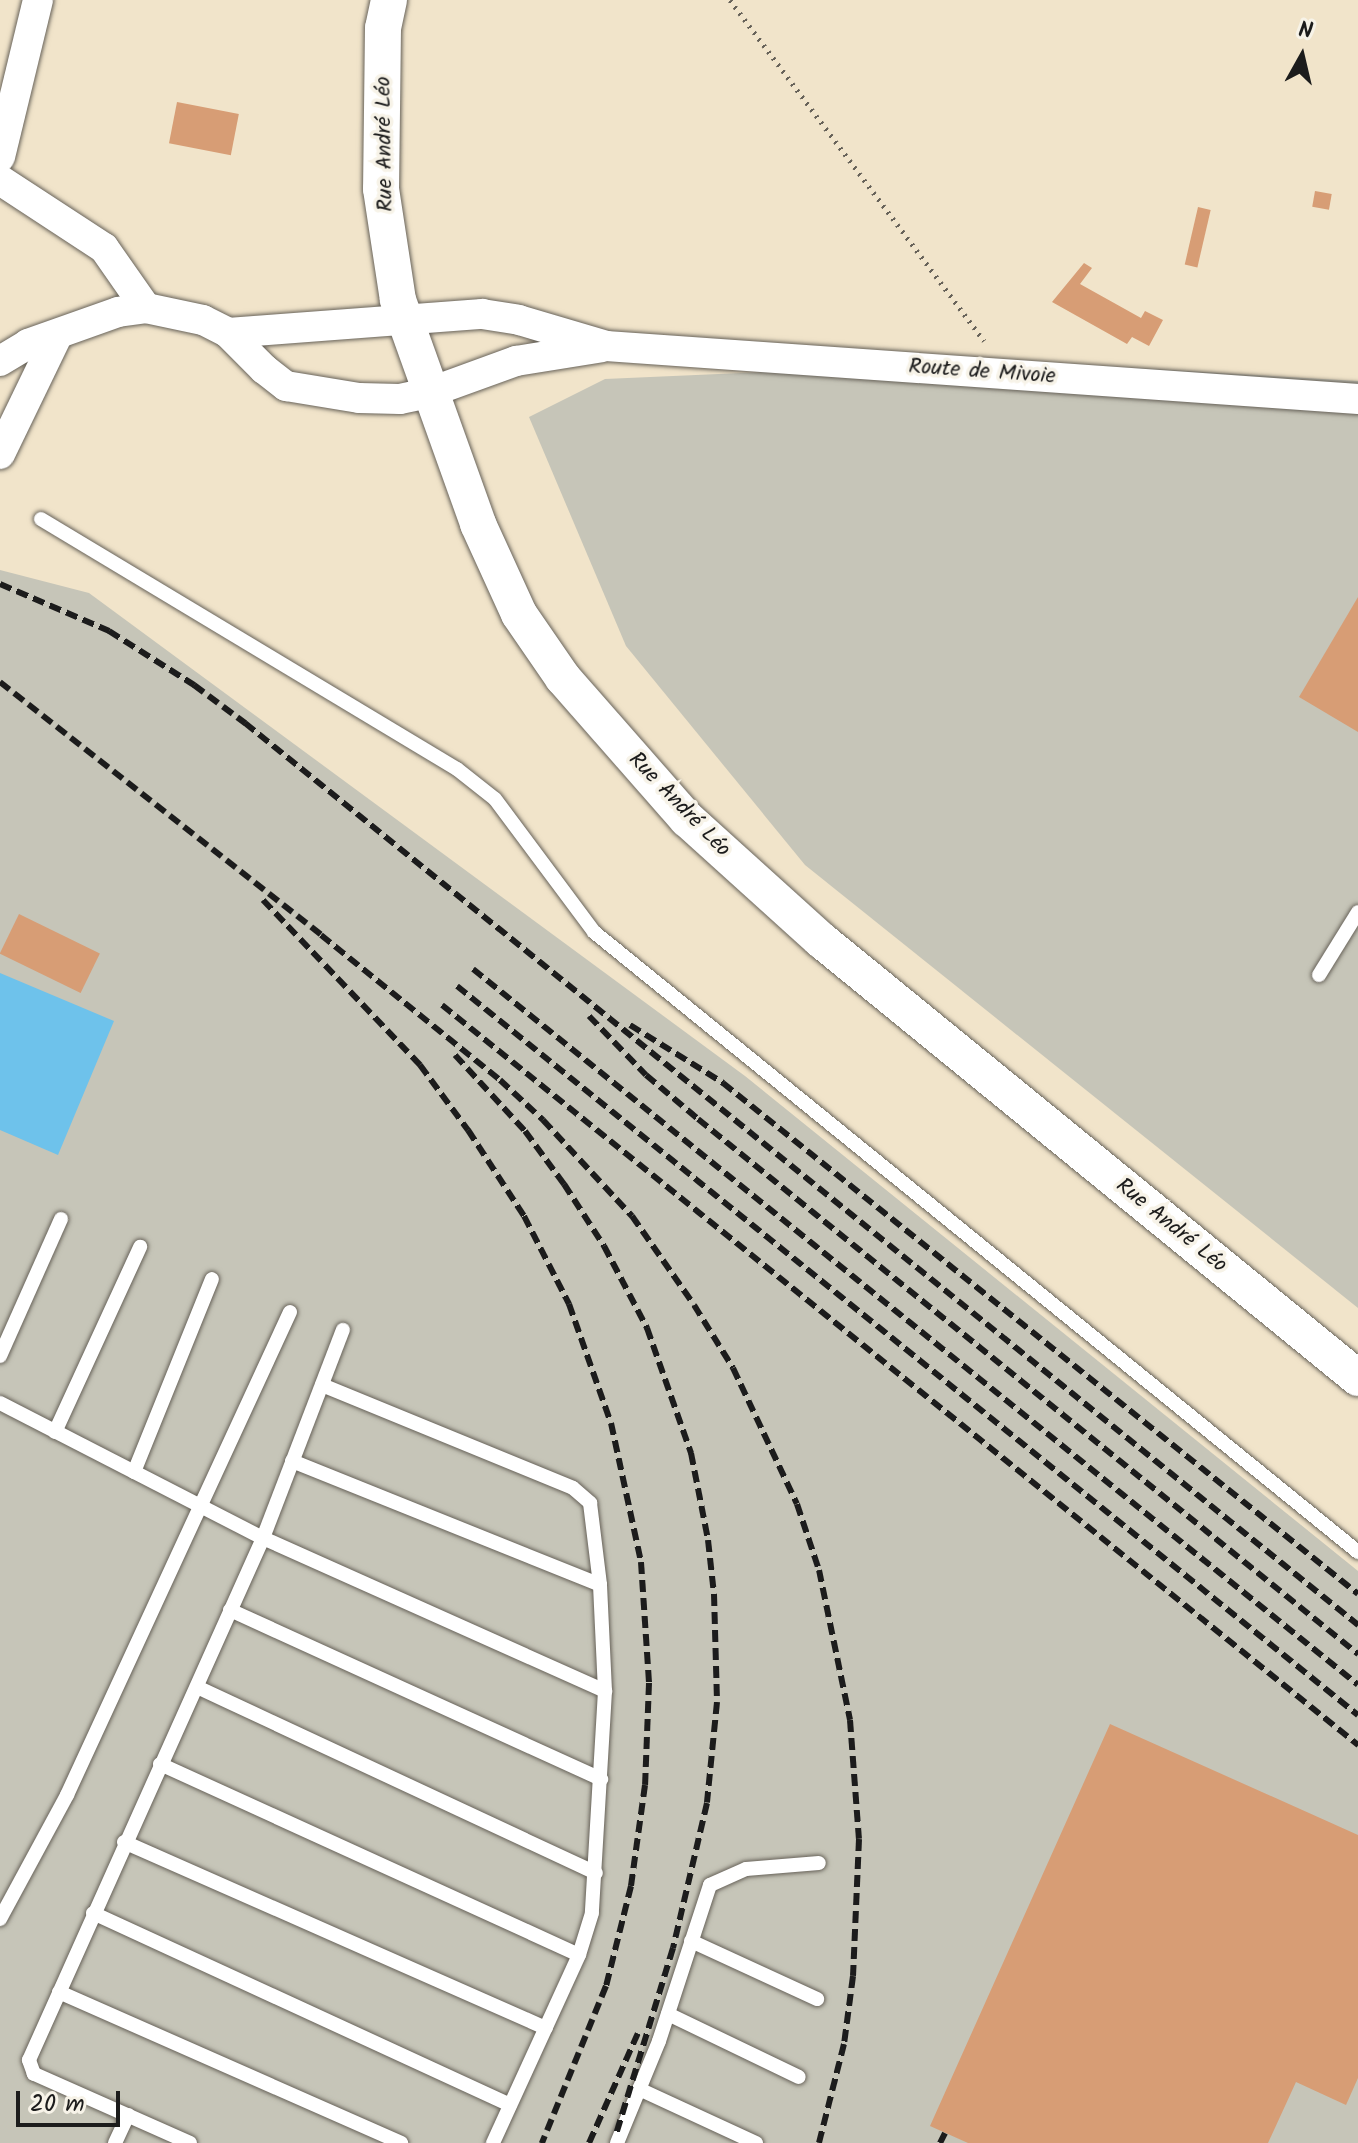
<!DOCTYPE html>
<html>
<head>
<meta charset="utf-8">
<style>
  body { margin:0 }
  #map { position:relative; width:1358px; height:2143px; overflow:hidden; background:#f1e4ca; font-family:Kalam,sans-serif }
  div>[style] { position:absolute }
  .industrial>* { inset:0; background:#c6c5b8 }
  .water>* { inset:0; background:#6ec2eb }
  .building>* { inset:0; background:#d79d75; transform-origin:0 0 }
  .path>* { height:5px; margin-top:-2.5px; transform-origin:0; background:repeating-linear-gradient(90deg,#676259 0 2px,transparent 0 8px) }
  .roads { filter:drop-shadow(0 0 2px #676259) drop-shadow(0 0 2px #676259) }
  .service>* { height:14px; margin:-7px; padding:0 7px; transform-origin:7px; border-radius:7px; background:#fff }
  .minor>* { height:30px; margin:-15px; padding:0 15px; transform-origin:15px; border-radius:15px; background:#fff }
  .tertiary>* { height:36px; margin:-18px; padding:0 18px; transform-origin:18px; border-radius:18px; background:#fff }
  .rail>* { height:6px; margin-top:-3px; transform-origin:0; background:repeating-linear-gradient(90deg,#1c1c1c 0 12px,transparent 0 18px) }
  span { translate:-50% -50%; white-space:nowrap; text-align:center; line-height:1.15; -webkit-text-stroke:7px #f7f3e8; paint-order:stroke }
  .street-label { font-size:22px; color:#1c1c1c }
  .north { position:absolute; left:1262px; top:16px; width:80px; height:80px; -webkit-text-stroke:6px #f7f3e8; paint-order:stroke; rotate:8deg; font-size:22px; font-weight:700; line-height:32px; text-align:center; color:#1c1c1c }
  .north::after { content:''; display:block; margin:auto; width:28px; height:36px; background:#1c1c1c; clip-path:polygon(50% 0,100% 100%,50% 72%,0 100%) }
  .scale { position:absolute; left:16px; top:2091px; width:104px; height:36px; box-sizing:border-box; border:4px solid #1c1c1c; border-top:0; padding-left:10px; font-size:24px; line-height:28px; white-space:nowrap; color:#1c1c1c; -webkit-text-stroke:6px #f7f3e8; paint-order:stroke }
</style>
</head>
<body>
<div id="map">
  <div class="industrial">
    <div style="clip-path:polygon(1014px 361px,1358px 381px,1358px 1308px,805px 865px,626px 646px,529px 417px,605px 379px)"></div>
    <div style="clip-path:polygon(0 570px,89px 593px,745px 1076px,1358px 1571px,1358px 2143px,0 2143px)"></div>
  </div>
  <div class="water">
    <div style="clip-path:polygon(0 973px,114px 1021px,58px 1155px,0 1130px)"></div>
  </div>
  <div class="building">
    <div style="left:177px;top:102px;width:63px;height:42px;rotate:11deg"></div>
    <div style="left:1315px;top:191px;width:17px;height:16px;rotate:10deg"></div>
    <div style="left:1198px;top:207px;width:13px;height:59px;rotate:13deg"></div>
    <div style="clip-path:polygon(1084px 263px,1092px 268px,1080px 284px,1141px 318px,1145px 311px,1163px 320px,1149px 346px,1132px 337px,1127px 344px,1052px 302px)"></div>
    <div style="clip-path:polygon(1358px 597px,1358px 732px,1299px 697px)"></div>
    <div style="left:19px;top:914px;width:90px;height:44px;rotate:26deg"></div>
    <div style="clip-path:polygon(1110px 1724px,1358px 1835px,1358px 2078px,1346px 2105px,1296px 2082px,1268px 2143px,968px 2143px,930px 2126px)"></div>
  </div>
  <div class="path">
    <div style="left:730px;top:0;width:425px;rotate:53.3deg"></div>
  </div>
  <div class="roads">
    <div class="service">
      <div style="left:41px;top:519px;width:485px;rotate:31deg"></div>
      <div style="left:457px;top:769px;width:48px;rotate:38.3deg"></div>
      <div style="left:495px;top:799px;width:166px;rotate:53.3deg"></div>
      <div style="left:594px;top:932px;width:984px;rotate:39.06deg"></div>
      <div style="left:1319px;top:975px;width:74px;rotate:-58.2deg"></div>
      <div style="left:0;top:1356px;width:150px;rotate:-66deg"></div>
      <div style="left:322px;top:1385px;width:271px;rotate:22.3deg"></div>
      <div style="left:573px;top:1488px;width:23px;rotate:41deg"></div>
      <div style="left:590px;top:1503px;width:83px;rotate:83deg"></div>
      <div style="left:600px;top:1585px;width:106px;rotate:87.3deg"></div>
      <div style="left:605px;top:1691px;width:222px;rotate:93.4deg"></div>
      <div style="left:592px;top:1913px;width:44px;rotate:107.2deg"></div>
      <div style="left:579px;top:1955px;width:207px;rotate:114.6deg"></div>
      <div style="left:0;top:1403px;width:296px;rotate:27.2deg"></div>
      <div style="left:263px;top:1538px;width:375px;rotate:24.1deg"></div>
      <div style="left:55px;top:1432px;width:204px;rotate:-65.3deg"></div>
      <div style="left:292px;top:1461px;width:332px;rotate:21.9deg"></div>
      <div style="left:134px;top:1472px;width:208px;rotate:-68deg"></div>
      <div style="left:230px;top:1610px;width:408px;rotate:24.5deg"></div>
      <div style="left:197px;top:1687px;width:440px;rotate:25deg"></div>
      <div style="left:160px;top:1764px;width:460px;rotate:24.5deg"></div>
      <div style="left:124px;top:1842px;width:461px;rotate:23.8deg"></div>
      <div style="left:93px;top:1913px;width:459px;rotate:24.7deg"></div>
      <div style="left:0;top:1919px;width:141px;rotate:-61.6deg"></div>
      <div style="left:67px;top:1795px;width:532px;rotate:-65.22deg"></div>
      <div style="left:691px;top:1941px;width:139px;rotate:24.7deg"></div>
      <div style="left:59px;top:1992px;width:374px;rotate:23.8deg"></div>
      <div style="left:668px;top:2014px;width:145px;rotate:25.7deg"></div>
      <div style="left:639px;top:2089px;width:129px;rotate:24.8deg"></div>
      <div style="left:115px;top:2143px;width:31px;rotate:-65deg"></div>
      <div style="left:190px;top:2143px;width:171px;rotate:-156.1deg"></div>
      <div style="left:34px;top:2074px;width:15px;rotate:-110deg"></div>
      <div style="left:29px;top:2060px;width:572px;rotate:-65.85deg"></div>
      <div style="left:263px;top:1538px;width:223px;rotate:-69deg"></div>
      <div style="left:617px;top:2143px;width:110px;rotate:-67.6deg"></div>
      <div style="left:659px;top:2041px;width:164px;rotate:-71.9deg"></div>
      <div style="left:710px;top:1885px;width:39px;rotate:-24deg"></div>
      <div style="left:746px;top:1869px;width:73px;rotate:-4.7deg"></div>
    </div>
    <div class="minor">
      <div style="left:0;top:157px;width:162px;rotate:-76.4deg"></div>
      <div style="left:0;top:180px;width:124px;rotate:33.2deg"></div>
      <div style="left:104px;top:248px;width:73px;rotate:55deg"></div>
      <div style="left:228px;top:333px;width:255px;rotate:-4.3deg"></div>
      <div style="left:482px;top:314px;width:37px;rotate:9deg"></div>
      <div style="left:519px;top:320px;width:91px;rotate:16.6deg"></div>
      <div style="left:606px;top:346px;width:754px;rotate:4.03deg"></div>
      <div style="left:0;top:361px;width:33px;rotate:-31deg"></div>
      <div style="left:28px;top:344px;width:96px;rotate:-19.6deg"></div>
      <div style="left:118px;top:312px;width:28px;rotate:-8deg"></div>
      <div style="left:146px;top:308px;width:58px;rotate:11.9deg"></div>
      <div style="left:203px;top:320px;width:28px;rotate:27deg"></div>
      <div style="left:228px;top:333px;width:51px;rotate:45deg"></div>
      <div style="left:264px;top:369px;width:28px;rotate:38deg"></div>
      <div style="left:286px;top:386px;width:74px;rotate:9.3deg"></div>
      <div style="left:359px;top:398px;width:41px;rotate:1.4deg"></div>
      <div style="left:400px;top:399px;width:29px;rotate:-12deg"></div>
      <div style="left:428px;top:393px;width:94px;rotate:-20deg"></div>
      <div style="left:516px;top:361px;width:87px;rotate:-9.2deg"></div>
      <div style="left:0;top:454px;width:131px;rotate:-64.2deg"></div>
    </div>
    <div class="tertiary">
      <div style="left:389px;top:0;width:29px;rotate:102deg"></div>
      <div style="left:383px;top:28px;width:161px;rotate:90.7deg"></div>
      <div style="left:381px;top:189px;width:112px;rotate:81.3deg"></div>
      <div style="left:398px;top:300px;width:238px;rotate:70.3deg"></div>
      <div style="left:478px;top:524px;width:99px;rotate:65.5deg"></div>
      <div style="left:519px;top:614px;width:78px;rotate:55.5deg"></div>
      <div style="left:563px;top:678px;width:188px;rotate:48.7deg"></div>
      <div style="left:687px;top:819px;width:181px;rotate:42.1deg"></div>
      <div style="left:821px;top:940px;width:693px;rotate:39.2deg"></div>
    </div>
  </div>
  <div class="rail">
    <div style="left:0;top:584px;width:119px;rotate:23.3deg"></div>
    <div style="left:109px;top:631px;width:101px;rotate:32.4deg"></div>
    <div style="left:194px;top:685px;width:64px;rotate:36.7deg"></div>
    <div style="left:245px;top:723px;width:1433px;rotate:39.02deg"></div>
    <div style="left:0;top:682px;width:409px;rotate:38.2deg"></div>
    <div style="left:321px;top:935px;width:230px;rotate:39deg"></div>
    <div style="left:500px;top:1080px;width:59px;rotate:42.9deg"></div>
    <div style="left:543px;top:1120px;width:131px;rotate:47.2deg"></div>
    <div style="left:632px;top:1216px;width:108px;rotate:55.1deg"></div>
    <div style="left:694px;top:1305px;width:74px;rotate:58.2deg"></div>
    <div style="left:733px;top:1368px;width:150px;rotate:64.8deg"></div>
    <div style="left:797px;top:1504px;width:70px;rotate:71.6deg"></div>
    <div style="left:819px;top:1570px;width:153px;rotate:78.3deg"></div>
    <div style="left:850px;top:1720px;width:119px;rotate:85.7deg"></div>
    <div style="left:859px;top:1839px;width:137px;rotate:92.5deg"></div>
    <div style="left:853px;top:1976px;width:69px;rotate:97.5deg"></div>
    <div style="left:844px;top:2044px;width:102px;rotate:104.2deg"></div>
    <div style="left:263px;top:900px;width:228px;rotate:46.4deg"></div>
    <div style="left:420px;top:1065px;width:81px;rotate:53.6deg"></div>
    <div style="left:468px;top:1130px;width:103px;rotate:56.9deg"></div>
    <div style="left:524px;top:1216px;width:99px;rotate:62.9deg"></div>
    <div style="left:569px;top:1304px;width:126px;rotate:70.6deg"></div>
    <div style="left:611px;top:1423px;width:142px;rotate:77.8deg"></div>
    <div style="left:641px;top:1562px;width:121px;rotate:86.2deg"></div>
    <div style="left:649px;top:1683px;width:102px;rotate:92.2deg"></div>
    <div style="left:645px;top:1785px;width:102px;rotate:97.9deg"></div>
    <div style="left:631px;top:1886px;width:103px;rotate:104deg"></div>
    <div style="left:606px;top:1986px;width:170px;rotate:112.2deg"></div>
    <div style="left:473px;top:969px;width:1138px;rotate:38.97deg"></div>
    <div style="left:457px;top:986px;width:1159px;rotate:38.98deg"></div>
    <div style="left:442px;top:1005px;width:1178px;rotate:38.93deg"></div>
    <div style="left:589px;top:1016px;width:82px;rotate:46deg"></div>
    <div style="left:646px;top:1075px;width:68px;rotate:40.2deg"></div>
    <div style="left:698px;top:1119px;width:850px;rotate:39.03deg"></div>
    <div style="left:630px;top:1025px;width:110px;rotate:31.9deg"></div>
    <div style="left:723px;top:1083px;width:815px;rotate:38.82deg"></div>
    <div style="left:455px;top:1055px;width:103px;rotate:47.4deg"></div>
    <div style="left:525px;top:1131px;width:66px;rotate:53.7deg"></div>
    <div style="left:564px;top:1184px;width:74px;rotate:57.2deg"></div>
    <div style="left:604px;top:1246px;width:93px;rotate:62.3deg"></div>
    <div style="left:647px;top:1328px;width:133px;rotate:70.6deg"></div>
    <div style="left:691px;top:1453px;width:89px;rotate:78.9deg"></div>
    <div style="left:708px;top:1540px;width:54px;rotate:83.7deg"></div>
    <div style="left:714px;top:1594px;width:108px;rotate:88.4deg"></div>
    <div style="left:717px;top:1702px;width:101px;rotate:95.7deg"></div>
    <div style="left:707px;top:1803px;width:149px;rotate:103.2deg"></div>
    <div style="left:673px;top:1948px;width:195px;rotate:107deg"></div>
    <div style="left:589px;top:2143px;width:120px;rotate:-66deg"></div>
    <div style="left:940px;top:2143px;width:11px;rotate:-63deg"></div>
  </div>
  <div class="street-label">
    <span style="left:385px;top:144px;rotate:-91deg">Rue André Léo</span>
    <span style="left:982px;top:372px;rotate:4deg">Route de Mivoie</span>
    <span style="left:679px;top:805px;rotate:46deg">Rue André Léo</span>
    <span style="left:1171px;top:1226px;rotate:39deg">Rue André Léo</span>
  </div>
  <div class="north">N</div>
  <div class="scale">20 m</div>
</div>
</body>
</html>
